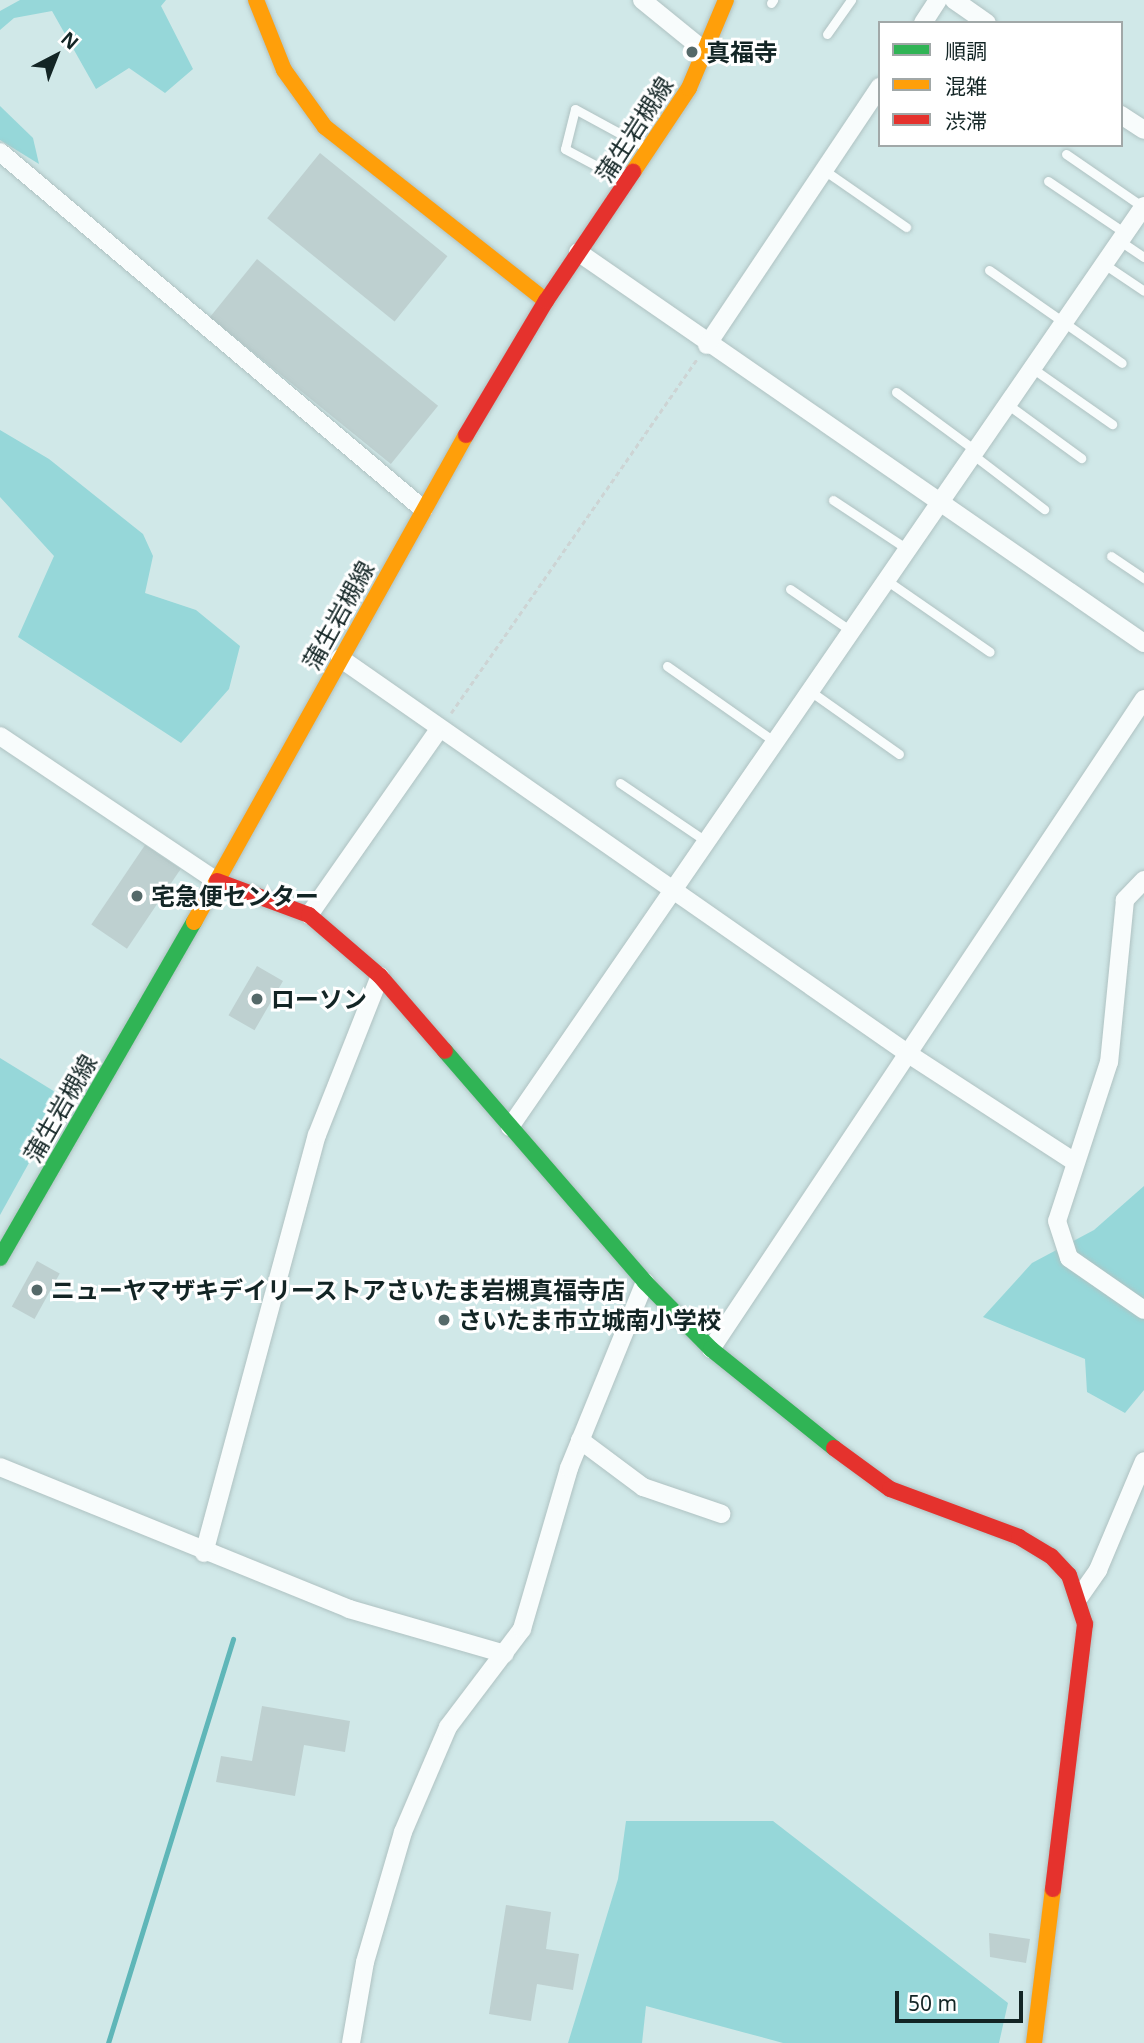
<!DOCTYPE html>
<html>
<head>
<meta charset="utf-8">
<style>
  body { margin:0 }
  #map { position:relative; width:1144px; height:2043px; overflow:hidden; background:#d0e8e8; font-family:"Noto Sans","Noto Sans JP",sans-serif }
  div>[style] { position:absolute }
  .green>* { inset:0; background:#96d7d9 }
  .stream>* { height:5px; margin:-2.5px; padding:0 2.5px; transform-origin:2.5px; border-radius:2.5px; background:#5fb6b8 }
  .building>* { inset:0; background:#bed0d0; transform-origin:0 0 }
  .path>* { height:2.5px; margin-top:-1.25px; transform-origin:0; background:repeating-linear-gradient(90deg,#cdd4d4 0 5px,transparent 0 8.5px) }
  .roads { filter:drop-shadow(0 0 2px #afc2c2) drop-shadow(0 0 2px #afc2c2) }
  .lane>* { height:9px; margin:-4.5px; padding:0 4.5px; transform-origin:4.5px; border-radius:4.5px; background:#f8fcfc }
  .street>* { height:18px; margin:-9px; padding:0 9px; transform-origin:9px; border-radius:9px; background:#f8fcfc }
  .fast>* { height:16px; margin:-8px; padding:0 8px; transform-origin:8px; border-radius:8px; background:#30b455 }
  .slow>* { height:16px; margin:-8px; padding:0 8px; transform-origin:8px; border-radius:8px; background:#ff9f0a }
  .jam>* { height:16px; margin:-8px; padding:0 8px; transform-origin:8px; border-radius:8px; background:#e5322d }
  .dots>* { width:19px; height:19px; translate:-50% -50%; box-sizing:border-box; border:4px solid #fff; border-radius:50% }
  span { translate:-50% -50%; white-space:nowrap; text-align:center; line-height:1.15; -webkit-text-stroke:6px #fff; paint-order:stroke }
  .poi-label { font-size:24px; color:#132525; font-weight:700 }
  .left { translate:0 -50%; text-align:left }
  .street-label { font-size:24px; color:#132525 }
  .legend { position:absolute; left:878px; top:21px; width:245px; height:126px; box-sizing:border-box; background:#fff; border:2px solid #a1a8a8; margin:0; padding:9px 12px; list-style:none; font-size:21px; color:#132525 }
  .legend li { display:flex; align-items:center; gap:14px; height:35px }
  .legend b { width:35px; border:2px solid #a1a8a8 }
  .north { position:absolute; left:21px; top:21px; width:70px; height:70px; -webkit-text-stroke:5px #fff; paint-order:stroke; rotate:42deg; font-size:19px; font-weight:700; line-height:28px; text-align:center; color:#132525 }
  .north::after { content:''; display:block; margin:auto; width:24px; height:32px; background:#132525; clip-path:polygon(50% 0,100% 100%,50% 72%,0 100%) }
  .scale { position:absolute; left:895px; top:1991px; width:128px; height:32px; box-sizing:border-box; border:4px solid #132525; border-top:0; padding-left:9px; font-size:21px; line-height:24px; white-space:nowrap; color:#132525; -webkit-text-stroke:5px #fff; paint-order:stroke }
</style>
</head>
<body>
<div id="map">
  <div class="green">
    <div style="clip-path:polygon(20px 0,166px 0,161px 6px,193px 69px,165px 93px,129px 68px,96px 89px,52px 11px,14px 18px,0 30px,0 11px)"></div>
    <div style="clip-path:polygon(0 106px,33px 138px,39px 164px,0 140px)"></div>
    <div style="clip-path:polygon(0 430px,49px 459px,143px 534px,153px 556px,145px 593px,196px 610px,240px 646px,229px 689px,181px 743px,18px 637px,54px 556px,0 497px)"></div>
    <div style="clip-path:polygon(0 1058px,65px 1098px,0 1215px)"></div>
    <div style="clip-path:polygon(1144px 1186px,1144px 1390px,1125px 1413px,1087px 1392px,1085px 1359px,983px 1317px,1032px 1263px,1094px 1230px)"></div>
    <div style="clip-path:polygon(626px 1821px,773px 1821px,1008px 2003px,999px 2043px,783px 2043px,646px 2006px,642px 2043px,568px 2043px,618px 1879px)"></div>
  </div>
  <div class="stream">
    <div style="left:108px;top:2043px;width:423px;rotate:-72.8deg"></div>
  </div>
  <div class="building">
    <div style="left:320px;top:153px;width:164px;height:84px;rotate:39deg"></div>
    <div style="left:257px;top:259px;width:233px;height:75px;rotate:39deg"></div>
    <div style="left:145px;top:845px;width:43px;height:96px;rotate:34deg"></div>
    <div style="left:257px;top:966px;width:30px;height:57px;rotate:30deg"></div>
    <div style="left:37px;top:1261px;width:26px;height:52px;rotate:29deg"></div>
    <div style="clip-path:polygon(262px 1706px,350px 1721px,345px 1752px,304px 1745px,295px 1796px,216px 1782px,221px 1756px,252px 1761px)"></div>
    <div style="clip-path:polygon(506px 1905px,551px 1912px,546px 1949px,579px 1954px,573px 1990px,537px 1984px,531px 2021px,489px 2014px)"></div>
    <div style="clip-path:polygon(989px 1933px,1030px 1939px,1026px 1963px,990px 1957px)"></div>
  </div>
  <div class="path">
    <div style="left:451px;top:713px;width:431px;rotate:-55.2deg"></div>
  </div>
  <div class="roads">
    <div class="lane">
      <div style="left:771px;top:3px;width:4px;rotate:-56deg"></div>
      <div style="left:827px;top:34px;width:42px;rotate:-54.8deg"></div>
      <div style="left:1066px;top:154px;width:93px;rotate:34.5deg"></div>
      <div style="left:824px;top:170px;width:100px;rotate:34.8deg"></div>
      <div style="left:625px;top:181px;width:68px;rotate:-151.9deg"></div>
      <div style="left:565px;top:149px;width:41px;rotate:-76deg"></div>
      <div style="left:575px;top:109px;width:80px;rotate:28.5deg"></div>
      <div style="left:1048px;top:181px;width:93px;rotate:34deg"></div>
      <div style="left:1120px;top:241px;width:29px;rotate:34deg"></div>
      <div style="left:1104px;top:264px;width:48px;rotate:34deg"></div>
      <div style="left:989px;top:270px;width:162px;rotate:35deg"></div>
      <div style="left:1032px;top:368px;width:98px;rotate:35deg"></div>
      <div style="left:896px;top:392px;width:98px;rotate:36.3deg"></div>
      <div style="left:1007px;top:404px;width:92px;rotate:36.1deg"></div>
      <div style="left:972px;top:454px;width:91px;rotate:37.4deg"></div>
      <div style="left:833px;top:500px;width:89px;rotate:33.5deg"></div>
      <div style="left:1111px;top:556px;width:40px;rotate:34deg"></div>
      <div style="left:886px;top:580px;width:126px;rotate:34.7deg"></div>
      <div style="left:790px;top:589px;width:74px;rotate:34.5deg"></div>
      <div style="left:667px;top:666px;width:132px;rotate:35.1deg"></div>
      <div style="left:810px;top:691px;width:109px;rotate:35.3deg"></div>
      <div style="left:620px;top:783px;width:105px;rotate:34.1deg"></div>
    </div>
    <div class="street">
      <div style="left:642px;top:0;width:82px;rotate:39.1deg"></div>
      <div style="left:954px;top:0;width:40px;rotate:34.9deg"></div>
      <div style="left:923px;top:23px;width:27px;rotate:-57deg"></div>
      <div style="left:1121px;top:115px;width:27px;rotate:33deg"></div>
      <div style="left:0;top:152px;width:554px;rotate:40.16deg"></div>
      <div style="left:578px;top:252px;width:688px;rotate:34.64deg"></div>
      <div style="left:707px;top:345px;width:311px;rotate:-56.2deg"></div>
      <div style="left:340px;top:658px;width:691px;rotate:34.86deg"></div>
      <div style="left:907px;top:1053px;width:198px;rotate:33deg"></div>
      <div style="left:0;top:736px;width:261px;rotate:33.8deg"></div>
      <div style="left:1144px;top:880px;width:28px;rotate:134deg"></div>
      <div style="left:1125px;top:900px;width:163px;rotate:95.6deg"></div>
      <div style="left:1109px;top:1062px;width:167px;rotate:108.1deg"></div>
      <div style="left:1057px;top:1221px;width:39px;rotate:72deg"></div>
      <div style="left:1069px;top:1258px;width:91px;rotate:34.7deg"></div>
      <div style="left:309px;top:915px;width:228px;rotate:-55deg"></div>
      <div style="left:510px;top:1127px;width:1118px;rotate:-55.46deg"></div>
      <div style="left:711px;top:1349px;width:781px;rotate:-56.33deg"></div>
      <div style="left:580px;top:1440px;width:79px;rotate:36.7deg"></div>
      <div style="left:643px;top:1487px;width:83px;rotate:18.9deg"></div>
      <div style="left:0;top:1467px;width:377px;rotate:22.1deg"></div>
      <div style="left:349px;top:1609px;width:162px;rotate:16.1deg"></div>
      <div style="left:204px;top:1553px;width:433px;rotate:-74.9deg"></div>
      <div style="left:317px;top:1135px;width:171px;rotate:-68.4deg"></div>
      <div style="left:1080px;top:1596px;width:32px;rotate:-55deg"></div>
      <div style="left:1098px;top:1570px;width:118px;rotate:-67.1deg"></div>
      <div style="left:351px;top:2043px;width:82px;rotate:-80.2deg"></div>
      <div style="left:365px;top:1962px;width:135px;rotate:-73.7deg"></div>
      <div style="left:403px;top:1832px;width:114px;rotate:-66.8deg"></div>
      <div style="left:448px;top:1727px;width:123px;rotate:-52.9deg"></div>
      <div style="left:522px;top:1629px;width:168px;rotate:-73.7deg"></div>
      <div style="left:569px;top:1468px;width:201px;rotate:-67.8deg"></div>
    </div>
    <div class="fast">
      <div style="left:445px;top:1051px;width:306px;rotate:49.1deg"></div>
      <div style="left:645px;top:1282px;width:94px;rotate:45.4deg"></div>
      <div style="left:711px;top:1349px;width:158px;rotate:38.8deg"></div>
      <div style="left:0;top:1258px;width:388px;rotate:-60deg"></div>
    </div>
    <div class="slow">
      <div style="left:256px;top:0;width:75px;rotate:68.2deg"></div>
      <div style="left:284px;top:70px;width:70px;rotate:54.3deg"></div>
      <div style="left:325px;top:127px;width:281px;rotate:38.2deg"></div>
      <div style="left:633px;top:172px;width:101px;rotate:-56.3deg"></div>
      <div style="left:689px;top:88px;width:95px;rotate:-67.2deg"></div>
      <div style="left:194px;top:922px;width:558px;rotate:-60.82deg"></div>
      <div style="left:1034px;top:2043px;width:155px;rotate:-83deg"></div>
    </div>
    <div class="jam">
      <div style="left:466px;top:435px;width:156px;rotate:-59.2deg"></div>
      <div style="left:546px;top:301px;width:156px;rotate:-56deg"></div>
      <div style="left:217px;top:881px;width:98px;rotate:20.3deg"></div>
      <div style="left:309px;top:915px;width:94px;rotate:40.7deg"></div>
      <div style="left:380px;top:976px;width:99px;rotate:49.1deg"></div>
      <div style="left:834px;top:1448px;width:69px;rotate:36.2deg"></div>
      <div style="left:890px;top:1489px;width:138px;rotate:20.4deg"></div>
      <div style="left:1019px;top:1537px;width:37px;rotate:31deg"></div>
      <div style="left:1051px;top:1556px;width:26px;rotate:47deg"></div>
      <div style="left:1069px;top:1575px;width:52px;rotate:71.9deg"></div>
      <div style="left:1085px;top:1624px;width:267px;rotate:96.9deg"></div>
    </div>
  </div>
  <div class="dots">
    <div style="left:692px;top:52px;background:#556969"></div>
    <div style="left:137px;top:896px;background:#556969"></div>
    <div style="left:257px;top:999px;background:#556969"></div>
    <div style="left:37px;top:1290px;background:#556969"></div>
    <div style="left:444px;top:1320px;background:#556969"></div>
  </div>
  <div class="poi-label">
    <span class="left" style="left:706px;top:52px">真福寺</span>
    <span class="left" style="left:151px;top:896px">宅急便センター</span>
    <span class="left" style="left:271px;top:999px">ローソン</span>
    <span class="left" style="left:51px;top:1290px">ニューヤマザキデイリーストアさいたま岩槻真福寺店</span>
    <span class="left" style="left:458px;top:1320px">さいたま市立城南小学校</span>
  </div>
  <div class="street-label">
    <span style="left:634px;top:129px;rotate:-57deg">蒲生岩槻線</span>
    <span style="left:338px;top:615px;rotate:-61deg">蒲生岩槻線</span>
    <span style="left:60px;top:1108px;rotate:-60deg">蒲生岩槻線</span>
  </div>
  <ul class="legend">
  <li><b style="height:9px;background:#30b455"></b>順調</li>
  <li><b style="height:9px;background:#ff9f0a"></b>混雑</li>
  <li><b style="height:9px;background:#e5322d"></b>渋滞</li>
  </ul>
  <div class="north">N</div>
  <div class="scale">50 m</div>
</div>
</body>
</html>
